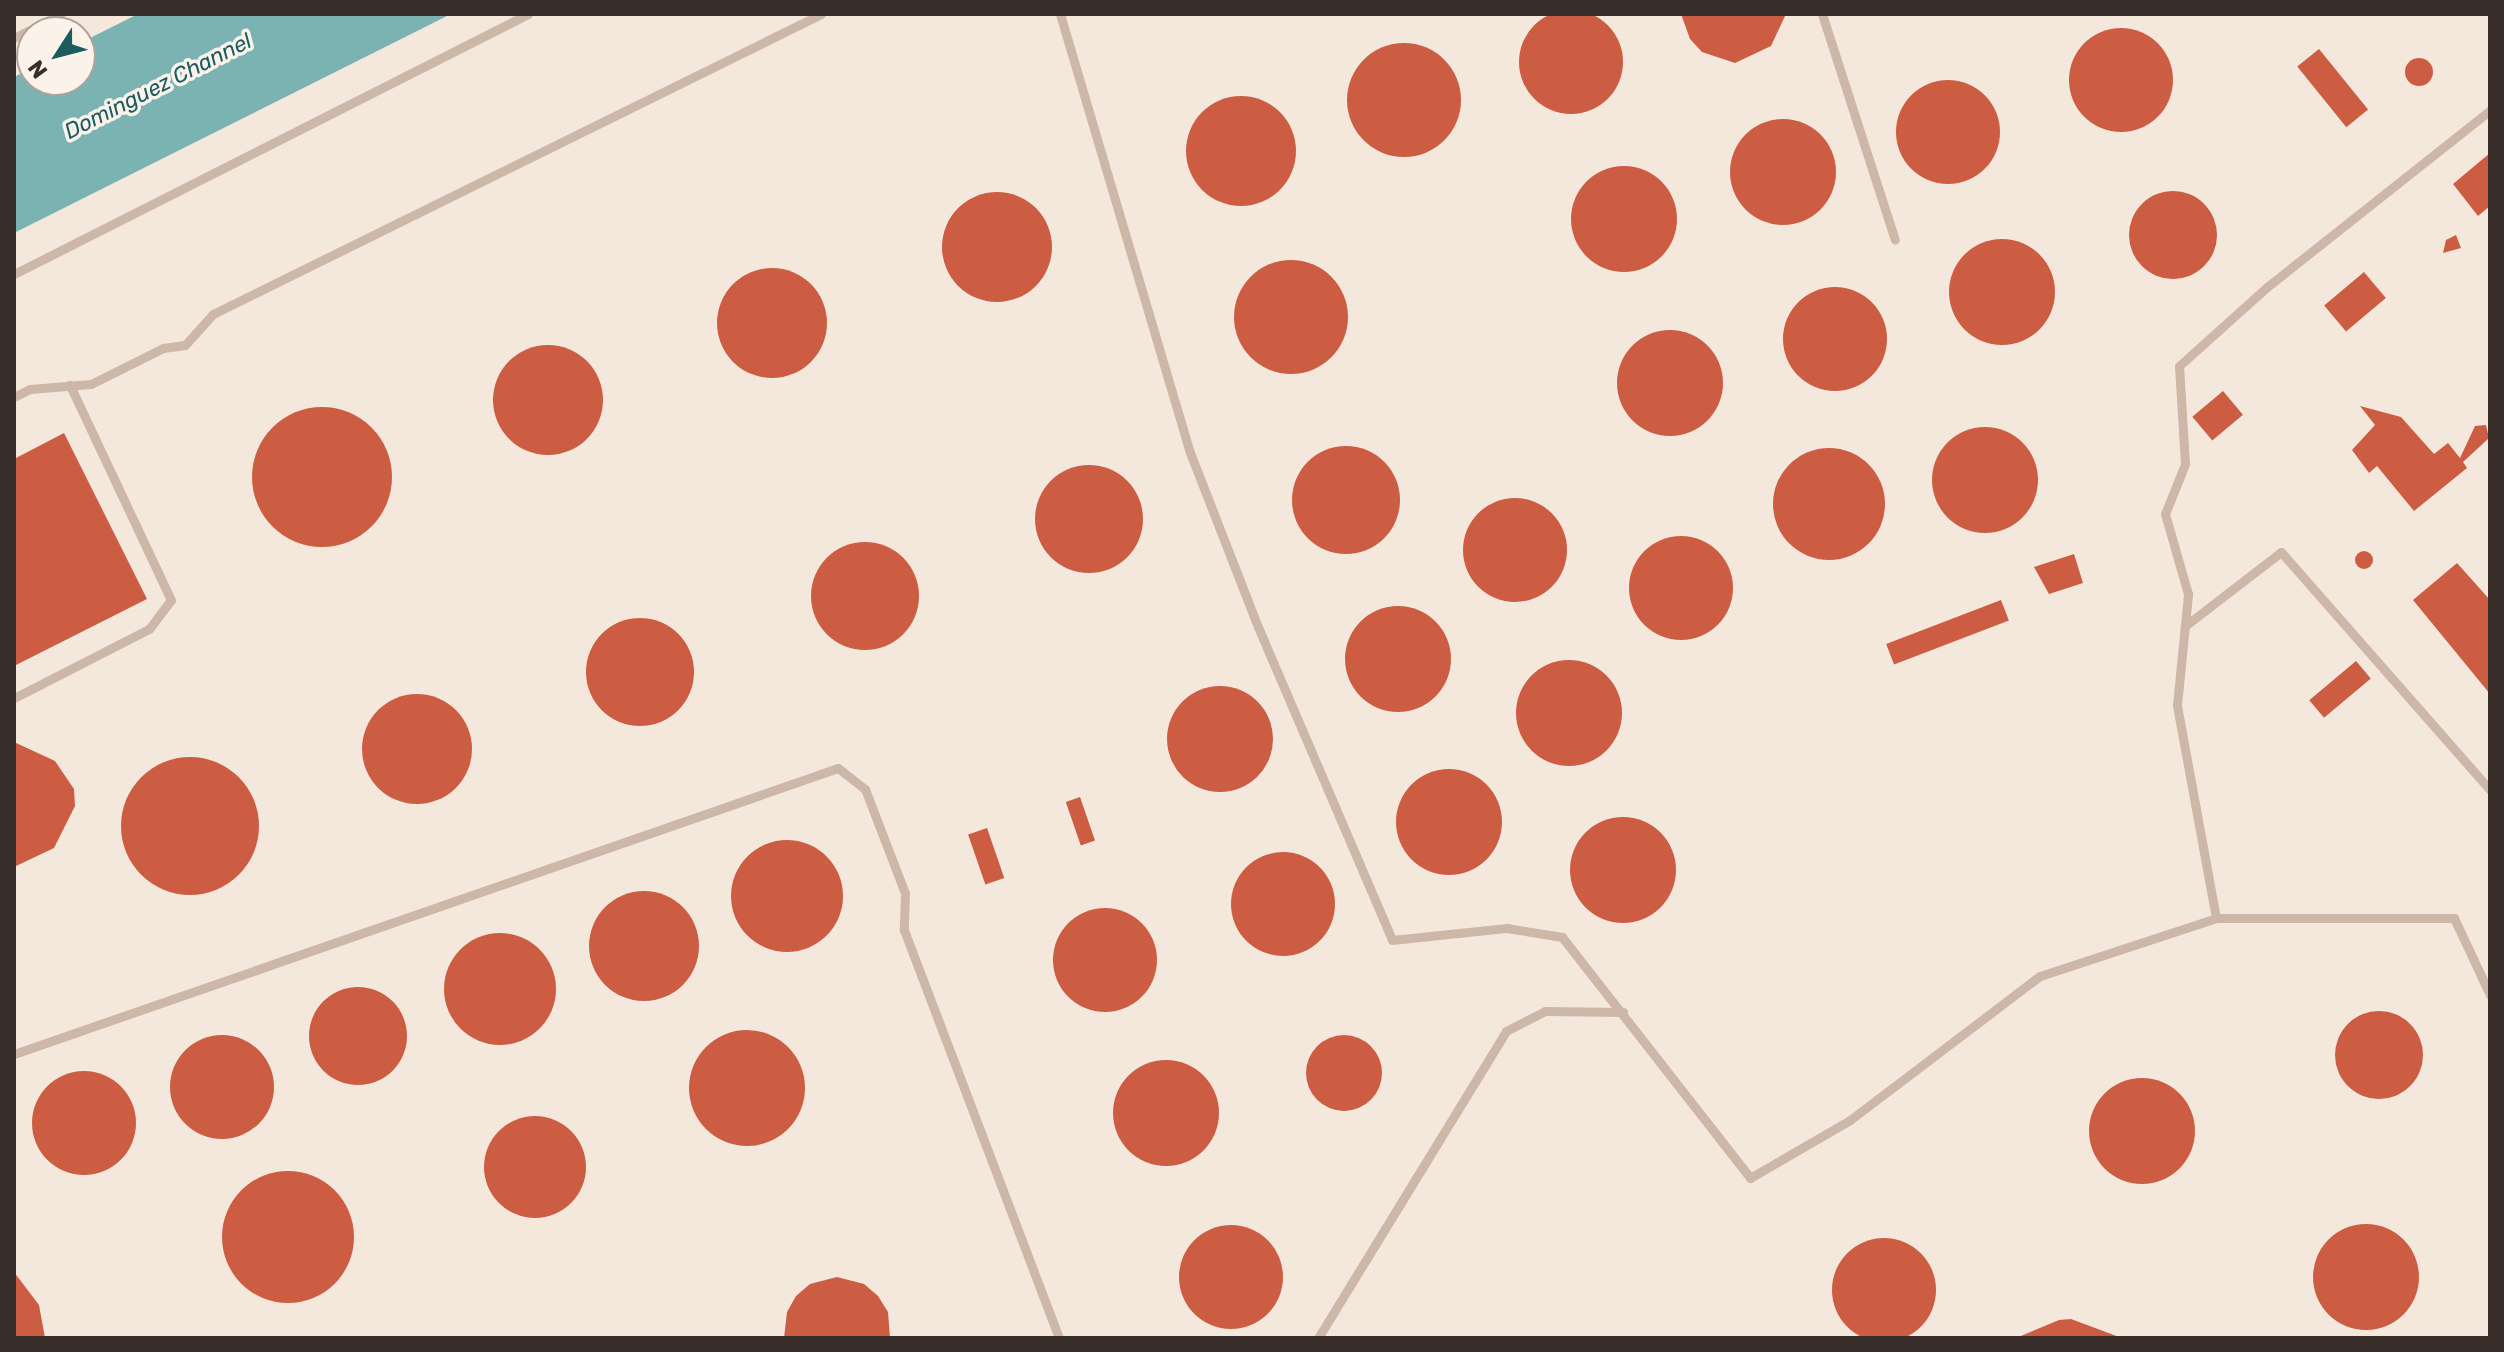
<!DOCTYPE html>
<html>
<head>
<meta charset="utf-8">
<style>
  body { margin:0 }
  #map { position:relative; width:2504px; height:1352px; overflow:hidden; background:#f4e8dd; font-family:Rubik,sans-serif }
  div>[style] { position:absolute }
  .water>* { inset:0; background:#7ab3b2 }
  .building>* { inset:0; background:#cd5d42; transform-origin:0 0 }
  .round { border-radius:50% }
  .lane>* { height:9px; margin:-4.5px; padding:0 4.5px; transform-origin:4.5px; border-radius:4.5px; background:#cdb7a8 }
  span { translate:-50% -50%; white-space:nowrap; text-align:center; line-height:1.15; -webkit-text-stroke:7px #fbf2ea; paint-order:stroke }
  .water-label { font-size:22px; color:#1b5c5e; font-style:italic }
  .frame { position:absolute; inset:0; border:16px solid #392d29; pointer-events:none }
  .north { position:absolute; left:16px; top:16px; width:80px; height:80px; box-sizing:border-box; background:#fbf2ea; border:2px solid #ada39d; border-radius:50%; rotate:234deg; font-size:22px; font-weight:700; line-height:32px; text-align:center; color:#392d29 }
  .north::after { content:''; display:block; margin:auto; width:28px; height:36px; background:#1b5c5e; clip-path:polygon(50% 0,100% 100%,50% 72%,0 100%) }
</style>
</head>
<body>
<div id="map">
  <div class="water">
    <div style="clip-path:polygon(138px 14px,451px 14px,14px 233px,14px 77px,32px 68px,32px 80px,80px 80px,80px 43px)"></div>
  </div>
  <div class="building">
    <div class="round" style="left:1519px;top:10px;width:104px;height:104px"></div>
    <div style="clip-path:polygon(1681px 14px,1786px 14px,1771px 46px,1735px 63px,1702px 52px,1690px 39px)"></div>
    <div class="round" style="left:2069px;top:28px;width:104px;height:104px"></div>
    <div class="round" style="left:1347px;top:43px;width:114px;height:114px"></div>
    <div style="left:2319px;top:49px;width:78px;height:28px;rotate:51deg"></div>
    <div class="round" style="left:2405px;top:58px;width:28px;height:28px"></div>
    <div class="round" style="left:1896px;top:80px;width:104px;height:104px"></div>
    <div class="round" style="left:1186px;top:96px;width:110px;height:110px"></div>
    <div class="round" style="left:1730px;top:119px;width:106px;height:106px"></div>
    <div style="clip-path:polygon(2490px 153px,2490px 206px,2478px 216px,2453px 184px)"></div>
    <div class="round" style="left:1571px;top:166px;width:106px;height:106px"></div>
    <div class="round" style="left:2129px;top:191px;width:88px;height:88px"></div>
    <div class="round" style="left:942px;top:192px;width:110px;height:110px"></div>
    <div style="clip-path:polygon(2456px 235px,2461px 248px,2443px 253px,2446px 240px)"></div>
    <div class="round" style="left:1949px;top:239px;width:106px;height:106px"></div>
    <div class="round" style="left:1234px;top:260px;width:114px;height:114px"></div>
    <div class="round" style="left:717px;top:268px;width:110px;height:110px"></div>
    <div style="left:2364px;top:272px;width:34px;height:52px;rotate:50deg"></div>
    <div class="round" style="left:1783px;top:287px;width:104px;height:104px"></div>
    <div class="round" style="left:1617px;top:330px;width:106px;height:106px"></div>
    <div class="round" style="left:493px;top:345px;width:110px;height:110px"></div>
    <div style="left:2223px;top:391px;width:31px;height:40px;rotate:50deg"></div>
    <div style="clip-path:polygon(2360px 406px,2401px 417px,2434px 454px,2448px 443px,2460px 458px,2475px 426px,2486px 425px,2489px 438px,2463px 462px,2467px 468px,2414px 511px,2377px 466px,2369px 473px,2352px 450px,2375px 425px)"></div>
    <div class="round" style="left:252px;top:407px;width:140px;height:140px"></div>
    <div class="round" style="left:1932px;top:427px;width:106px;height:106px"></div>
    <div style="clip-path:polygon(64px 433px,147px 599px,14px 666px,14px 459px)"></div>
    <div class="round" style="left:1292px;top:446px;width:108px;height:108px"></div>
    <div class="round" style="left:1773px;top:448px;width:112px;height:112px"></div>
    <div class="round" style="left:1035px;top:465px;width:108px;height:108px"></div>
    <div class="round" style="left:1463px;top:498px;width:104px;height:104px"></div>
    <div class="round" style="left:1629px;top:536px;width:104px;height:104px"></div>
    <div class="round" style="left:811px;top:542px;width:108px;height:108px"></div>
    <div class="round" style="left:2355px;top:551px;width:18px;height:18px"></div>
    <div style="clip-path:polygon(2074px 554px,2083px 583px,2049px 594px,2034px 567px)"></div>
    <div style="clip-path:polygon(2457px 563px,2490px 600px,2490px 694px,2413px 600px)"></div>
    <div style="left:2001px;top:600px;width:22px;height:123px;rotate:69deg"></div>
    <div class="round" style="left:1345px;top:606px;width:106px;height:106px"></div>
    <div class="round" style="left:586px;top:618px;width:108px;height:108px"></div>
    <div class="round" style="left:1516px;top:660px;width:106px;height:106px"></div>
    <div style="left:2356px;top:661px;width:23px;height:61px;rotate:50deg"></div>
    <div class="round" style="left:1167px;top:686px;width:106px;height:106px"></div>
    <div class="round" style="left:362px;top:694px;width:110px;height:110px"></div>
    <div style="clip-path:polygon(14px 742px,55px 761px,74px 789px,75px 806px,54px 848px,14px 867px)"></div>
    <div class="round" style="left:121px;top:757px;width:138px;height:138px"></div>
    <div class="round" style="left:1396px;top:769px;width:106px;height:106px"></div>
    <div style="left:1080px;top:797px;width:46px;height:15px;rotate:71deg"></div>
    <div class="round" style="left:1570px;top:817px;width:106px;height:106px"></div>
    <div style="left:987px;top:828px;width:53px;height:20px;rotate:71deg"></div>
    <div class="round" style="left:731px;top:840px;width:112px;height:112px"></div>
    <div class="round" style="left:1231px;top:852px;width:104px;height:104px"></div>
    <div class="round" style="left:589px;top:891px;width:110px;height:110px"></div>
    <div class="round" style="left:1053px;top:908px;width:104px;height:104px"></div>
    <div class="round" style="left:444px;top:933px;width:112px;height:112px"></div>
    <div class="round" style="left:309px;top:987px;width:98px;height:98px"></div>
    <div class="round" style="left:2335px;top:1011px;width:88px;height:88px"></div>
    <div class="round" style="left:689px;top:1030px;width:116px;height:116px"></div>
    <div class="round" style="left:170px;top:1035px;width:104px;height:104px"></div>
    <div class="round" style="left:1306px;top:1035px;width:76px;height:76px"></div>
    <div class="round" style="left:1113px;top:1060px;width:106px;height:106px"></div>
    <div class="round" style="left:32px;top:1071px;width:104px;height:104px"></div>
    <div class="round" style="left:2089px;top:1078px;width:106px;height:106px"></div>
    <div class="round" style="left:484px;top:1116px;width:102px;height:102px"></div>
    <div class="round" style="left:222px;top:1171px;width:132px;height:132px"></div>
    <div class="round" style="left:2313px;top:1224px;width:106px;height:106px"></div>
    <div class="round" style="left:1179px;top:1225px;width:104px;height:104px"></div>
    <div class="round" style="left:1832px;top:1238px;width:104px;height:104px"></div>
    <div style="clip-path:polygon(14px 1272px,39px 1305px,45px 1338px,14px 1338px)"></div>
    <div style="clip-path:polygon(837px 1277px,864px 1284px,878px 1296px,888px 1312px,890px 1338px,784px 1338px,787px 1312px,796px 1296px,810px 1284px)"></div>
    <div style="clip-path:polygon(2071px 1319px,2122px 1338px,2016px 1338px,2059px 1320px)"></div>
  </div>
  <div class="lane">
    <div style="left:1060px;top:14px;width:455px;rotate:73.5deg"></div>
    <div style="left:1189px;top:450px;width:190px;rotate:68.7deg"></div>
    <div style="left:1258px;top:627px;width:340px;rotate:66.8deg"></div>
    <div style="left:1392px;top:940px;width:116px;rotate:-6deg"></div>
    <div style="left:1507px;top:928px;width:56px;rotate:9.3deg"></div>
    <div style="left:1562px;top:937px;width:306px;rotate:52deg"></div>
    <div style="left:1750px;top:1178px;width:116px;rotate:-30.1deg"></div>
    <div style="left:1850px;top:1120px;width:238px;rotate:-37.2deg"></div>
    <div style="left:2040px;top:976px;width:185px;rotate:-18.2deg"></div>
    <div style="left:2216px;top:918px;width:238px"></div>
    <div style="left:2454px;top:918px;width:85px;rotate:64.9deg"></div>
    <div style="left:1822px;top:14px;width:237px;rotate:72.1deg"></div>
    <div style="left:14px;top:38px;width:53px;rotate:-27.1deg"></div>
    <div style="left:14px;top:274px;width:576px;rotate:-26.83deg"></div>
    <div style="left:14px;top:397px;width:18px;rotate:-27deg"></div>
    <div style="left:30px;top:389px;width:61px;rotate:-4.7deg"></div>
    <div style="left:91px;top:384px;width:80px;rotate:-26.6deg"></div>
    <div style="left:163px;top:348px;width:22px;rotate:-8deg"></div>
    <div style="left:185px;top:345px;width:42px;rotate:-47.9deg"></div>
    <div style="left:213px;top:314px;width:678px;rotate:-26.26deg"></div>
    <div style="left:2185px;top:626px;width:121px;rotate:-37.6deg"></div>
    <div style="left:2281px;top:552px;width:317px;rotate:48.7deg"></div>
    <div style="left:14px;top:698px;width:152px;rotate:-27.1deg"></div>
    <div style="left:149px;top:629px;width:36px;rotate:-53deg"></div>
    <div style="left:171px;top:600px;width:238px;rotate:-115.2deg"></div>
    <div style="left:2216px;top:918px;width:217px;rotate:-100.4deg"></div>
    <div style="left:2177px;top:705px;width:112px;rotate:-84.3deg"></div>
    <div style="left:2188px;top:594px;width:83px;rotate:-106deg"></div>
    <div style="left:2165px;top:514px;width:54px;rotate:-68.2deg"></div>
    <div style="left:2185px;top:464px;width:98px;rotate:-93.5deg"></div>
    <div style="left:2179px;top:366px;width:118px;rotate:-41.9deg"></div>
    <div style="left:2267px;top:287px;width:285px;rotate:-38.4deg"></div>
    <div style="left:14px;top:1054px;width:872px;rotate:-19.14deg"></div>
    <div style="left:838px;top:768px;width:34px;rotate:38deg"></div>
    <div style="left:865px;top:789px;width:111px;rotate:69deg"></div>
    <div style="left:905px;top:893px;width:37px;rotate:92deg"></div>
    <div style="left:904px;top:930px;width:436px;rotate:69.2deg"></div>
    <div style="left:1318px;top:1338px;width:360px;rotate:-58.5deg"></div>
    <div style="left:1506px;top:1031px;width:44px;rotate:-27.1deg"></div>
    <div style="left:1545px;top:1011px;width:78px;rotate:0.7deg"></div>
  </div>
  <div class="water-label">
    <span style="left:158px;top:86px;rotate:-27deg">Dominguez Channel</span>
  </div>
  <div class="frame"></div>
  <div class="north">N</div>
</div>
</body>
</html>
